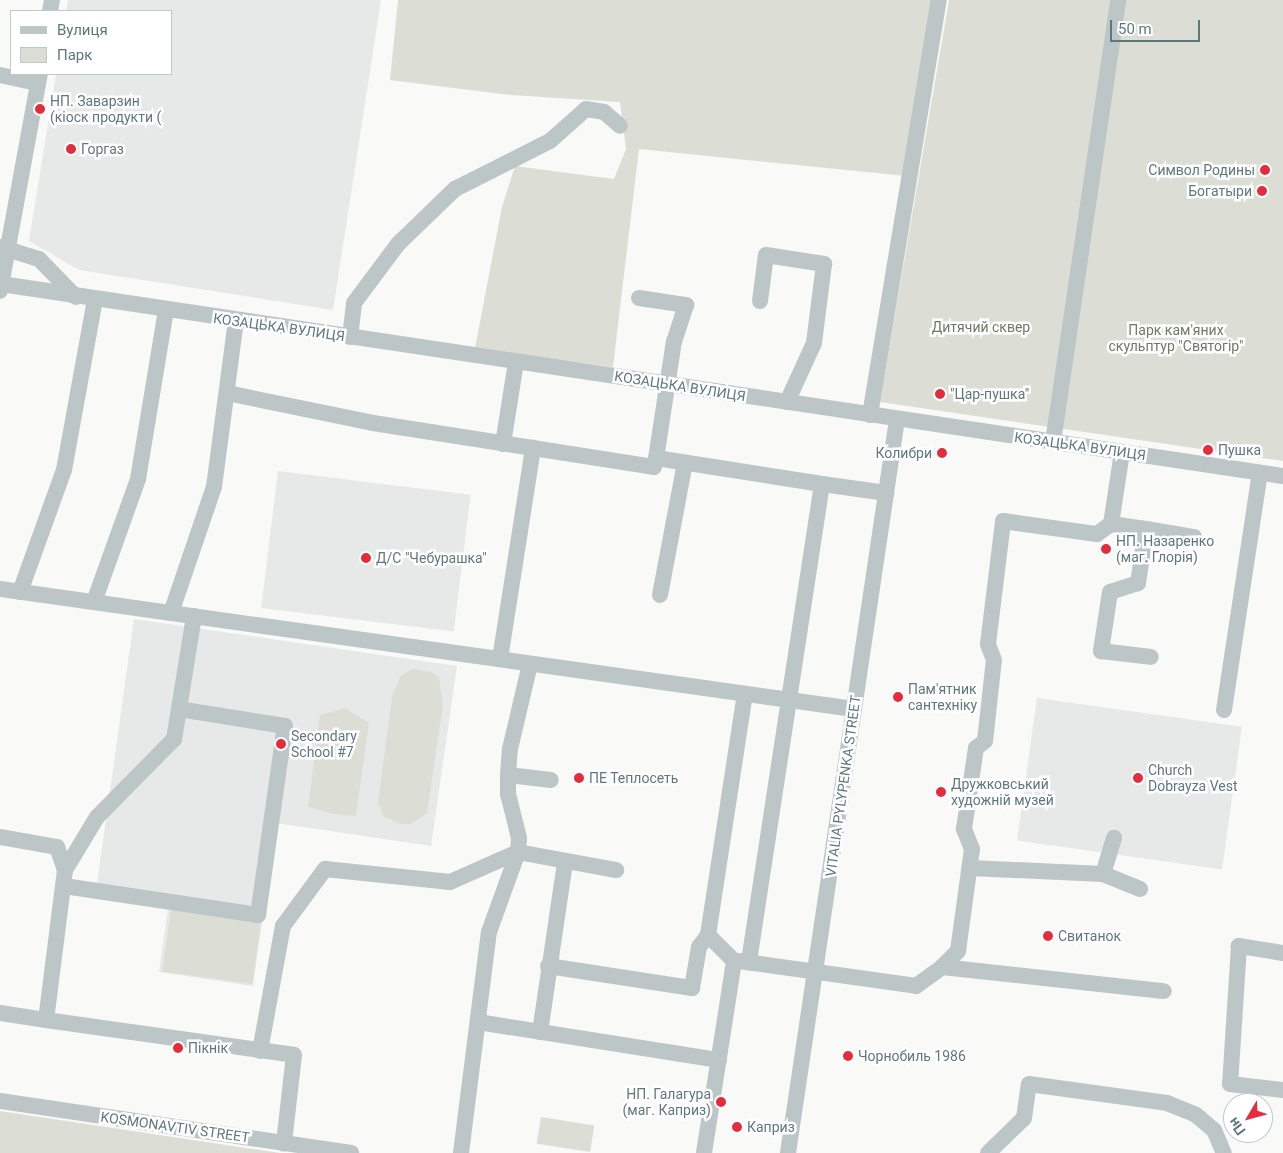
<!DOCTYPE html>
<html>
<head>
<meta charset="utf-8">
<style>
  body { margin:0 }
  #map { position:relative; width:1283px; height:1153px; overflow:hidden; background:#f9f9f7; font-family:Roboto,sans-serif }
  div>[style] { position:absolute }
  .built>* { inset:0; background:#e7e9e8; transform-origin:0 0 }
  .green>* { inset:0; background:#dcded6; transform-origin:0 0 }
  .minor>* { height:16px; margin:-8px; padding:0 8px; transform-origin:8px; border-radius:8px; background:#bdc6c7 }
  .dots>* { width:14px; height:14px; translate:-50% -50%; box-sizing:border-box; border:2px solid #fff; border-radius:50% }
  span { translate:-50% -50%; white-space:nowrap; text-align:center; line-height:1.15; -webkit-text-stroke:5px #fff; paint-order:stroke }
  .poi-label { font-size:14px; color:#5f787c }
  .left { translate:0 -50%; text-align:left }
  .right { translate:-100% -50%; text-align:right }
  .street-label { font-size:14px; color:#5f787c }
  .park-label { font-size:14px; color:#6f7a63 }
  .legend { position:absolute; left:10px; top:10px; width:162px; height:65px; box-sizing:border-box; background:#fff; border:1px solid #bfc9cb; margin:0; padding:6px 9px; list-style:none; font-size:15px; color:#5f787c }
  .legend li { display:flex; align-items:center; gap:10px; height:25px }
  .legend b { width:25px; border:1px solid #bfc9cb }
  .north { position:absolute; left:1223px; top:1093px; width:50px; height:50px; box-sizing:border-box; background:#fff; border:1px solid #bfc9cb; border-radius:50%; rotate:233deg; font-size:14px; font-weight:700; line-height:20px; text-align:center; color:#5f787c }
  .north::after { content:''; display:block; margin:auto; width:18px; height:22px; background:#e32d3e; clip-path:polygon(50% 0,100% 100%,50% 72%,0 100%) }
  .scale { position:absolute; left:1110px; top:20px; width:90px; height:22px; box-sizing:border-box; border:2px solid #5f787c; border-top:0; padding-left:6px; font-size:15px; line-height:18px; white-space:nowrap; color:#5f787c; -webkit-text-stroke:4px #fff; paint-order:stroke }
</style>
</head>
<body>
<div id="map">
  <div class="built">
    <div style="clip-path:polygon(68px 0,381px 0,333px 310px,79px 270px,29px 241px,56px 74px,171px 74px,171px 11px,66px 11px)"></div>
    <div style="left:278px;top:471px;width:194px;height:138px;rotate:7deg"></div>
    <div style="clip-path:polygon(134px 619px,457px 666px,431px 846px,276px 823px,253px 986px,159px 972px,168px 908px,95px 898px)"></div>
    <div style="left:1037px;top:698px;width:207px;height:144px;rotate:8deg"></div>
  </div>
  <div class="green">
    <div style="clip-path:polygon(398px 0,934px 0,906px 176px,639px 149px,613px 367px,475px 348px,502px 207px,515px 166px,614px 179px,626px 149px,620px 102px,511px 95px,390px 80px)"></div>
    <div style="clip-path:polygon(949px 0,1283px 0,1283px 461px,880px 402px)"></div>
    <div style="clip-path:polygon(413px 669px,432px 672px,439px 677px,443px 705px,427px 813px,411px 824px,401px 824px,384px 817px,378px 803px,392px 696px,401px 675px)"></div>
    <div style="clip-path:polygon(345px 708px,369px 723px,356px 816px,332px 814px,308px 807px,320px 715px)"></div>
    <div style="left:171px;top:909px;width:91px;height:63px;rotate:8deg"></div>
    <div style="clip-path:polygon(0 1111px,280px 1153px,0 1153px)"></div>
    <div style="left:541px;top:1117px;width:54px;height:27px;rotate:9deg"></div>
  </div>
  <div class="minor">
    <div style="left:50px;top:11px;width:11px;rotate:-80deg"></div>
    <div style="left:0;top:75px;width:39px;rotate:12deg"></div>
    <div style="left:0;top:247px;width:41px;rotate:17.1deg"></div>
    <div style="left:39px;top:259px;width:53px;rotate:45.8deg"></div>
    <div style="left:1px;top:284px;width:1296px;rotate:8.52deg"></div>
    <div style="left:0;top:291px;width:221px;rotate:-79.6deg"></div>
    <div style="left:639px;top:298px;width:48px;rotate:8.5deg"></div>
    <div style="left:686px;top:305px;width:38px;rotate:108deg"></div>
    <div style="left:674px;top:341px;width:118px;rotate:98.7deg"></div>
    <div style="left:656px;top:458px;width:168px;rotate:8.9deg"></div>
    <div style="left:822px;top:484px;width:484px;rotate:98.7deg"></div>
    <div style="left:760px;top:301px;width:46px;rotate:-82.6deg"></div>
    <div style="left:766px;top:255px;width:59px;rotate:8.8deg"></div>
    <div style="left:824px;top:264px;width:80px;rotate:97.2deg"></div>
    <div style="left:814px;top:343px;width:65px;rotate:114.6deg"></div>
    <div style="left:350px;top:337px;width:34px;rotate:-83deg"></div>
    <div style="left:354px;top:303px;width:74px;rotate:-53.3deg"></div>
    <div style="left:398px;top:244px;width:79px;rotate:-44deg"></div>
    <div style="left:455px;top:189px;width:106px;rotate:-26.8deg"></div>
    <div style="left:550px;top:141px;width:48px;rotate:-41.6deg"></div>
    <div style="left:586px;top:109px;width:18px;rotate:9deg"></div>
    <div style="left:604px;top:112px;width:21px;rotate:41deg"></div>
    <div style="left:227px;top:393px;width:149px;rotate:11.6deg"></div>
    <div style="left:373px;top:423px;width:284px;rotate:8.9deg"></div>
    <div style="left:654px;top:467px;width:9px;rotate:-77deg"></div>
    <div style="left:870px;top:415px;width:421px;rotate:-80.6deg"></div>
    <div style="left:1053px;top:442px;width:447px;rotate:-81.6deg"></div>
    <div style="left:503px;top:444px;width:83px;rotate:-81deg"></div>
    <div style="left:822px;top:484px;width:65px;rotate:8deg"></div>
    <div style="left:1111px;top:524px;width:35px;rotate:8deg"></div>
    <div style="left:1146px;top:529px;width:55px;rotate:98.4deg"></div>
    <div style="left:1138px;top:583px;width:29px;rotate:162deg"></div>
    <div style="left:1110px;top:592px;width:60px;rotate:98.7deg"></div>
    <div style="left:1101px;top:651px;width:50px;rotate:6.8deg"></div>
    <div style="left:1146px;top:529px;width:49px;rotate:9.5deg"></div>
    <div style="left:0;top:589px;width:862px;rotate:8deg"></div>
    <div style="left:20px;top:592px;width:130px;rotate:-70.2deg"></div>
    <div style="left:64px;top:470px;width:173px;rotate:-79.7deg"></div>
    <div style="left:660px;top:595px;width:134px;rotate:-79.3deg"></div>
    <div style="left:94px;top:602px;width:131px;rotate:-70.3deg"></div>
    <div style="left:138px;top:479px;width:171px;rotate:-80.6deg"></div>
    <div style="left:171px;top:613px;width:133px;rotate:-71.2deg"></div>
    <div style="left:214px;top:487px;width:167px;rotate:-82.5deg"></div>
    <div style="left:194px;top:616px;width:125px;rotate:99.2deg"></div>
    <div style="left:174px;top:739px;width:110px;rotate:134.6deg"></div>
    <div style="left:97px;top:817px;width:62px;rotate:121.1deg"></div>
    <div style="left:65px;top:870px;width:151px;rotate:97.2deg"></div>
    <div style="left:46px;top:1020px;width:250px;rotate:8deg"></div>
    <div style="left:294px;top:1055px;width:89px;rotate:96.5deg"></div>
    <div style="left:500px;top:659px;width:214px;rotate:-81.1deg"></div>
    <div style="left:1224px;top:710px;width:240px;rotate:-81.4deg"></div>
    <div style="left:508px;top:775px;width:26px;rotate:-86deg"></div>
    <div style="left:510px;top:749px;width:87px;rotate:-76.8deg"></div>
    <div style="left:0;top:837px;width:58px;rotate:10deg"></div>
    <div style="left:57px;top:847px;width:24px;rotate:71deg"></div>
    <div style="left:518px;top:853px;width:15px;rotate:-86deg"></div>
    <div style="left:519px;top:838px;width:45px;rotate:-104deg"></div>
    <div style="left:508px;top:794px;width:19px;rotate:-90deg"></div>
    <div style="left:508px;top:775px;width:43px;rotate:6.6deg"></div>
    <div style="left:970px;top:868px;width:133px;rotate:2.6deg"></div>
    <div style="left:1103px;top:874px;width:40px;rotate:22deg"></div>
    <div style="left:1103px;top:874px;width:38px;rotate:-73deg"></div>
    <div style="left:64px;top:886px;width:196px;rotate:8.5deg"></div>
    <div style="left:258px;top:915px;width:191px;rotate:-81.9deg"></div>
    <div style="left:285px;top:726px;width:107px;rotate:-170.9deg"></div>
    <div style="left:1283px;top:953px;width:45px;rotate:-171deg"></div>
    <div style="left:1239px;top:946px;width:138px;rotate:93.7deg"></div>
    <div style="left:1230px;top:1084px;width:53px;rotate:6.5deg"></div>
    <div style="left:739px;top:961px;width:179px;rotate:8deg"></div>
    <div style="left:916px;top:986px;width:32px;rotate:-36deg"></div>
    <div style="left:942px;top:967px;width:223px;rotate:6.2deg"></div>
    <div style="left:548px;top:966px;width:146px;rotate:8.7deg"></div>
    <div style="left:692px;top:988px;width:42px;rotate:-80.3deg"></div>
    <div style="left:699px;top:947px;width:15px;rotate:-53deg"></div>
    <div style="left:942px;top:967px;width:23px;rotate:-45deg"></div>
    <div style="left:958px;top:951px;width:103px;rotate:-82.2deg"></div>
    <div style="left:972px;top:849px;width:22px;rotate:-112deg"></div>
    <div style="left:964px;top:829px;width:82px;rotate:-81.6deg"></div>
    <div style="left:976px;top:748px;width:11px;rotate:-38deg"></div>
    <div style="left:985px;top:741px;width:81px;rotate:-83.7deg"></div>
    <div style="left:994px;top:660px;width:17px;rotate:-111deg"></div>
    <div style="left:988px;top:644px;width:124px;rotate:-83deg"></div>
    <div style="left:1003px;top:521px;width:95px;rotate:7.9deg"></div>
    <div style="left:1097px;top:534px;width:17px;rotate:-36deg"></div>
    <div style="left:1111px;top:524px;width:73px;rotate:-81.3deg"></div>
    <div style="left:0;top:1013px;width:47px;rotate:8.7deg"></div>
    <div style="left:478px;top:1022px;width:244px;rotate:9deg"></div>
    <div style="left:540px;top:1032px;width:172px;rotate:-81.6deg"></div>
    <div style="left:260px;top:1051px;width:127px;rotate:-79.6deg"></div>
    <div style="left:283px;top:926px;width:71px;rotate:-53.6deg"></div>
    <div style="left:325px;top:869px;width:126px;rotate:5.9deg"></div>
    <div style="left:450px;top:882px;width:74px;rotate:-23.8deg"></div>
    <div style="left:0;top:1101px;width:355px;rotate:8.4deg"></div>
    <div style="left:461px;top:1153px;width:223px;rotate:-82.8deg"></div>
    <div style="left:489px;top:932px;width:85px;rotate:-70.1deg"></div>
    <div style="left:518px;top:852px;width:100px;rotate:10.4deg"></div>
    <div style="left:704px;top:1153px;width:194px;rotate:-81.1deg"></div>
    <div style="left:734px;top:961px;width:37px;rotate:-135deg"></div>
    <div style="left:708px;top:935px;width:244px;rotate:-81.3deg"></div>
    <div style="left:788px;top:1153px;width:742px;rotate:-81.55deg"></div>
    <div style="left:988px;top:1153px;width:50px;rotate:-44.2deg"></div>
    <div style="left:1024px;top:1118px;width:34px;rotate:-82deg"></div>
    <div style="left:1029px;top:1084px;width:139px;rotate:7.8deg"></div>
    <div style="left:1167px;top:1103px;width:31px;rotate:22deg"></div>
    <div style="left:1196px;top:1115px;width:23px;rotate:40deg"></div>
    <div style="left:1214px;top:1130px;width:25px;rotate:67deg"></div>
  </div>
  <div class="dots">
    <div style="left:40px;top:109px;background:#e32d3e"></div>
    <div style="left:71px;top:149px;background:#e32d3e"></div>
    <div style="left:1265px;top:170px;background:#e32d3e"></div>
    <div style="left:1262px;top:191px;background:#e32d3e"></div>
    <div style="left:940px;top:394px;background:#e32d3e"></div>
    <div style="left:1208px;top:450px;background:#e32d3e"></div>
    <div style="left:942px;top:453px;background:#e32d3e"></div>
    <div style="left:1106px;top:549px;background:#e32d3e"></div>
    <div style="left:366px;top:558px;background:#e32d3e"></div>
    <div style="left:898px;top:697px;background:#e32d3e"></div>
    <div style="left:281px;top:744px;background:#e32d3e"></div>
    <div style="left:579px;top:778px;background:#e32d3e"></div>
    <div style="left:1138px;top:778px;background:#e32d3e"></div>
    <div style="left:941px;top:792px;background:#e32d3e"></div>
    <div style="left:1048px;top:936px;background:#e32d3e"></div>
    <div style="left:178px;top:1048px;background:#e32d3e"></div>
    <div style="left:848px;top:1056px;background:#e32d3e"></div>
    <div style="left:721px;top:1102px;background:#e32d3e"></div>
    <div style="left:737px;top:1127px;background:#e32d3e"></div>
  </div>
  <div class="poi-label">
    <span class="left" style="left:50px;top:109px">НП. Заварзин<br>(кіоск продукти (</span>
    <span class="left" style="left:81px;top:149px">Горгаз</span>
    <span class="right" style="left:1255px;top:170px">Символ Родины</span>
    <span class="right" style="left:1252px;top:191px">Богатыри</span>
    <span class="left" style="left:950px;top:394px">"Цар-пушка"</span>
    <span class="left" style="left:1218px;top:450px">Пушка</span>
    <span class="right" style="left:932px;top:453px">Колибри</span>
    <span class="left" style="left:1116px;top:549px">НП. Назаренко<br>(маг. Глорія)</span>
    <span class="left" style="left:376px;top:558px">Д/С "Чебурашка"</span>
    <span class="left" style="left:908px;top:697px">Пам'ятник<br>сантехніку</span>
    <span class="left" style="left:291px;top:744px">Secondary<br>School #7</span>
    <span class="left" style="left:1148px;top:778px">Church<br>Dobrayza Vest</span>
    <span class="left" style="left:589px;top:778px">ПЕ Теплосеть</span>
    <span class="left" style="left:951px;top:792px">Дружковський<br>художній музей</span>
    <span class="left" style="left:1058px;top:936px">Свитанок</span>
    <span class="left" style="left:188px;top:1048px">Пікнік</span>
    <span class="left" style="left:858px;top:1056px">Чорнобиль 1986</span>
    <span class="right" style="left:711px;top:1102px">НП. Галагура<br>(маг. Каприз)</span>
    <span class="left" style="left:747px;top:1127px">Каприз</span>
  </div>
  <div class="street-label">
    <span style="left:279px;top:327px;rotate:8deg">КОЗАЦЬКА ВУЛИЦЯ</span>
    <span style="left:680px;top:386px;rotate:9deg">КОЗАЦЬКА ВУЛИЦЯ</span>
    <span style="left:1080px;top:446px;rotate:8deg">КОЗАЦЬКА ВУЛИЦЯ</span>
    <span style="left:843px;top:786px;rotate:-82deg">VITALIA PYLYPENKA STREET</span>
    <span style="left:175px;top:1127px;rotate:8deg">KOSMONAVTIV STREET</span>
  </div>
  <div class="park-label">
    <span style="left:981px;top:327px">Дитячий сквер</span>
    <span style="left:1176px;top:338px">Парк кам'яних<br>скульптур "Святогір"</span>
  </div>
  <ul class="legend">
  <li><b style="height:6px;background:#bdc6c7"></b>Вулиця</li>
  <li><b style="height:14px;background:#dcded6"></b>Парк</li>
  </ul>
  <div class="north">Пн</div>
  <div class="scale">50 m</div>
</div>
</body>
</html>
